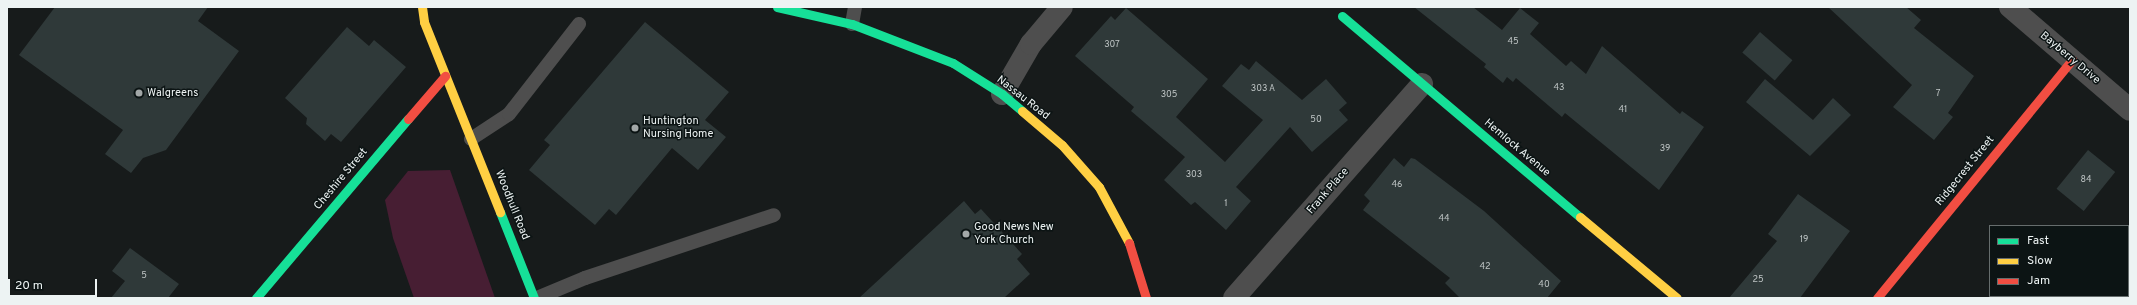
<!DOCTYPE html>
<html>
<head>
<meta charset="utf-8">
<style>
  body { margin:0 }
  #map { position:relative; width:2137px; height:305px; overflow:hidden; background:#171b1b; font-family:Overpass,sans-serif }
  div>[style] { position:absolute }
  .green>* { inset:0; background:#471e33 }
  .building>* { inset:0; background:#2f3939; transform-origin:0 0 }
  .lane>* { height:14px; margin:-7px; padding:0 7px; transform-origin:7px; border-radius:7px; background:#4e4e4e }
  .street>* { height:22px; margin:-11px; padding:0 11px; transform-origin:11px; border-radius:11px; background:#4e4e4e }
  .fast>* { height:9px; margin:-4.5px; padding:0 4.5px; transform-origin:4.5px; border-radius:4.5px; background:#16e098 }
  .slow>* { height:9px; margin:-4.5px; padding:0 4.5px; transform-origin:4.5px; border-radius:4.5px; background:#ffcf43 }
  .jam>* { height:9px; margin:-4.5px; padding:0 4.5px; transform-origin:4.5px; border-radius:4.5px; background:#f24e42 }
  .dots>* { width:11px; height:11px; translate:-50% -50%; box-sizing:border-box; border:2px solid #0c1414; border-radius:50% }
  span { translate:-50% -50%; white-space:nowrap; text-align:center; line-height:1.15; -webkit-text-stroke:3px #0c1414; paint-order:stroke }
  .number-label { font-size:9px; color:#bec4c4 }
  .number-label span { -webkit-text-stroke-width:0 }
  .street-label { font-size:11px; color:#edf3f3 }
  .poi-label { font-size:11px; color:#edf3f3 }
  .left { translate:0 -50%; text-align:left }
  .frame { position:absolute; inset:0; border:8px solid #edf3f3; pointer-events:none }
  .legend { position:absolute; left:1989px; top:225px; width:140px; height:72px; box-sizing:border-box; background:#0c1414; border:1px solid #666d6d; margin:0; padding:5px 7px; list-style:none; font-size:12px; color:#edf3f3 }
  .legend li { display:flex; align-items:center; gap:8px; height:20px }
  .legend b { width:20px; border:1px solid #666d6d }
  .scale { position:absolute; left:8px; top:279px; width:89px; height:18px; box-sizing:border-box; border:2px solid #edf3f3; border-top:0; padding-left:5px; font-size:12px; line-height:14px; white-space:nowrap; color:#edf3f3; -webkit-text-stroke:3px #0c1414; paint-order:stroke }
</style>
</head>
<body>
<div id="map">
  <div class="green">
    <div style="clip-path:polygon(450px 170px,495px 298px,414px 298px,393px 238px,385px 200px,408px 171px)"></div>
  </div>
  <div class="building">
    <div style="clip-path:polygon(55px 7px,208px 7px,198px 21px,239px 51px,166px 150px,143px 158px,131px 173px,105px 154px,123px 130px,19px 55px)"></div>
    <div style="clip-path:polygon(1414px 7px,1473px 7px,1502px 30px,1520px 8px,1539px 23px,1530px 34px,1566px 66px,1571px 61px,1586px 74px,1602px 46px,1680px 114px,1682px 111px,1704px 127px,1659px 190px,1565px 113px,1562px 117px,1516px 78px,1513px 82px,1507px 77px,1503px 83px,1484px 67px,1486px 64px)"></div>
    <div style="clip-path:polygon(1828px 7px,1906px 7px,1921px 20px,1914px 28px,1974px 76px,1948px 113px,1953px 117px,1934px 140px,1893px 107px,1912px 85px)"></div>
    <div style="clip-path:polygon(1126px 8px,1208px 79px,1176px 117px,1225px 162px,1263px 120px,1222px 86px,1241px 64px,1249px 70px,1256px 61px,1302px 100px,1326px 79px,1347px 103px,1339px 110px,1348px 120px,1312px 152px,1290px 127px,1236px 187px,1251px 201px,1226px 230px,1195px 202px,1191px 205px,1164px 180px,1185px 157px,1131px 111px,1134px 107px,1075px 56px,1111px 16px,1115px 20px)"></div>
    <div style="clip-path:polygon(645px 22px,729px 92px,705px 120px,726px 137px,698px 170px,672px 148px,616px 215px,609px 209px,595px 225px,529px 170px,550px 145px,544px 140px)"></div>
    <div style="clip-path:polygon(347px 27px,369px 46px,374px 40px,406px 67px,341px 142px,331px 134px,325px 141px,306px 124px,307px 118px,285px 98px)"></div>
    <div style="left:1760px;top:32px;width:43px;height:27px;rotate:41deg"></div>
    <div style="clip-path:polygon(1765px 79px,1813px 120px,1833px 98px,1851px 115px,1810px 156px,1746px 102px)"></div>
    <div style="left:2088px;top:150px;width:35px;height:50px;rotate:39deg"></div>
    <div style="clip-path:polygon(1394px 158px,1404px 167px,1411px 158px,1415px 159px,1484px 211px,1561px 281px,1547px 298px,1460px 298px,1445px 283px,1450px 278px,1363px 210px,1370px 201px,1364px 195px)"></div>
    <div style="clip-path:polygon(1798px 194px,1850px 231px,1800px 298px,1729px 298px,1777px 241px,1768px 234px)"></div>
    <div style="clip-path:polygon(964px 201px,975px 214px,981px 209px,1022px 254px,1017px 259px,1030px 274px,1004px 298px,859px 298px)"></div>
    <div style="clip-path:polygon(130px 248px,179px 284px,168px 298px,111px 298px,125px 281px,112px 271px)"></div>
  </div>
  <div class="lane">
    <div style="left:852px;top:24px;width:17px;rotate:-80deg"></div>
    <div style="left:471px;top:139px;width:45px;rotate:-33.3deg"></div>
    <div style="left:509px;top:114px;width:114px;rotate:-52.1deg"></div>
    <div style="left:537px;top:298px;width:52px;rotate:-22.6deg"></div>
    <div style="left:585px;top:278px;width:199px;rotate:-18.4deg"></div>
  </div>
  <div class="street">
    <div style="left:2010px;top:7px;width:158px;rotate:40.6deg"></div>
    <div style="left:1002px;top:94px;width:58px;rotate:-59.9deg"></div>
    <div style="left:1031px;top:44px;width:48px;rotate:-50deg"></div>
    <div style="left:1234px;top:298px;width:285px;rotate:-48.7deg"></div>
  </div>
  <div class="fast">
    <div style="left:777px;top:7px;width:77px;rotate:12.8deg"></div>
    <div style="left:852px;top:24px;width:108px;rotate:21.1deg"></div>
    <div style="left:953px;top:63px;width:58px;rotate:32.3deg"></div>
    <div style="left:1002px;top:94px;width:26px;rotate:40deg"></div>
    <div style="left:1342px;top:16px;width:312px;rotate:40.2deg"></div>
    <div style="left:500px;top:212px;width:92px;rotate:68.4deg"></div>
    <div style="left:256px;top:298px;width:235px;rotate:-49.7deg"></div>
  </div>
  <div class="slow">
    <div style="left:422px;top:7px;width:15px;rotate:82deg"></div>
    <div style="left:424px;top:22px;width:205px;rotate:68.2deg"></div>
    <div style="left:1022px;top:111px;width:52px;rotate:40.4deg"></div>
    <div style="left:1062px;top:145px;width:56px;rotate:48.6deg"></div>
    <div style="left:1099px;top:187px;width:64px;rotate:61.8deg"></div>
    <div style="left:1580px;top:217px;width:126px;rotate:39.9deg"></div>
  </div>
  <div class="jam">
    <div style="left:408px;top:119px;width:57px;rotate:-49.3deg"></div>
    <div style="left:1129px;top:243px;width:58px;rotate:72.8deg"></div>
    <div style="left:1877px;top:298px;width:308px;rotate:-50.7deg"></div>
  </div>
  <div class="dots">
    <div style="left:139px;top:93px;background:#a2a7a7"></div>
    <div style="left:635px;top:128px;background:#a2a7a7"></div>
    <div style="left:966px;top:234px;background:#a2a7a7"></div>
  </div>
  <div class="number-label">
    <span style="left:1513px;top:42px">45</span>
    <span style="left:1112px;top:45px">307</span>
    <span style="left:1559px;top:88px">43</span>
    <span style="left:1263px;top:89px">303 A</span>
    <span style="left:1938px;top:94px">7</span>
    <span style="left:1169px;top:95px">305</span>
    <span style="left:1623px;top:110px">41</span>
    <span style="left:1316px;top:120px">50</span>
    <span style="left:1665px;top:149px">39</span>
    <span style="left:1194px;top:175px">303</span>
    <span style="left:2086px;top:180px">84</span>
    <span style="left:1397px;top:185px">46</span>
    <span style="left:1226px;top:204px">1</span>
    <span style="left:1444px;top:219px">44</span>
    <span style="left:1804px;top:240px">19</span>
    <span style="left:1485px;top:267px">42</span>
    <span style="left:144px;top:276px">5</span>
    <span style="left:1758px;top:280px">25</span>
    <span style="left:1544px;top:285px">40</span>
  </div>
  <div class="street-label">
    <span style="left:2070px;top:58px;rotate:40deg">Bayberry Drive</span>
    <span style="left:1023px;top:98px;rotate:38deg">Nassau Road</span>
    <span style="left:1517px;top:148px;rotate:40deg">Hemlock Avenue</span>
    <span style="left:1965px;top:171px;rotate:-51deg">Ridgecrest Street</span>
    <span style="left:341px;top:179px;rotate:-50deg">Cheshire Street</span>
    <span style="left:1328px;top:191px;rotate:-49deg">Frank Place</span>
    <span style="left:512px;top:205px;rotate:68deg">Woodhull Road</span>
  </div>
  <div class="poi-label">
    <span class="left" style="left:147px;top:93px">Walgreens</span>
    <span class="left" style="left:643px;top:128px">Huntington<br>Nursing Home</span>
    <span class="left" style="left:974px;top:234px">Good News New<br>York Church</span>
  </div>
  <div class="frame"></div>
  <ul class="legend">
  <li><b style="height:5px;background:#16e098"></b>Fast</li>
  <li><b style="height:5px;background:#ffcf43"></b>Slow</li>
  <li><b style="height:5px;background:#f24e42"></b>Jam</li>
  </ul>
  <div class="scale">20 m</div>
</div>
</body>
</html>
